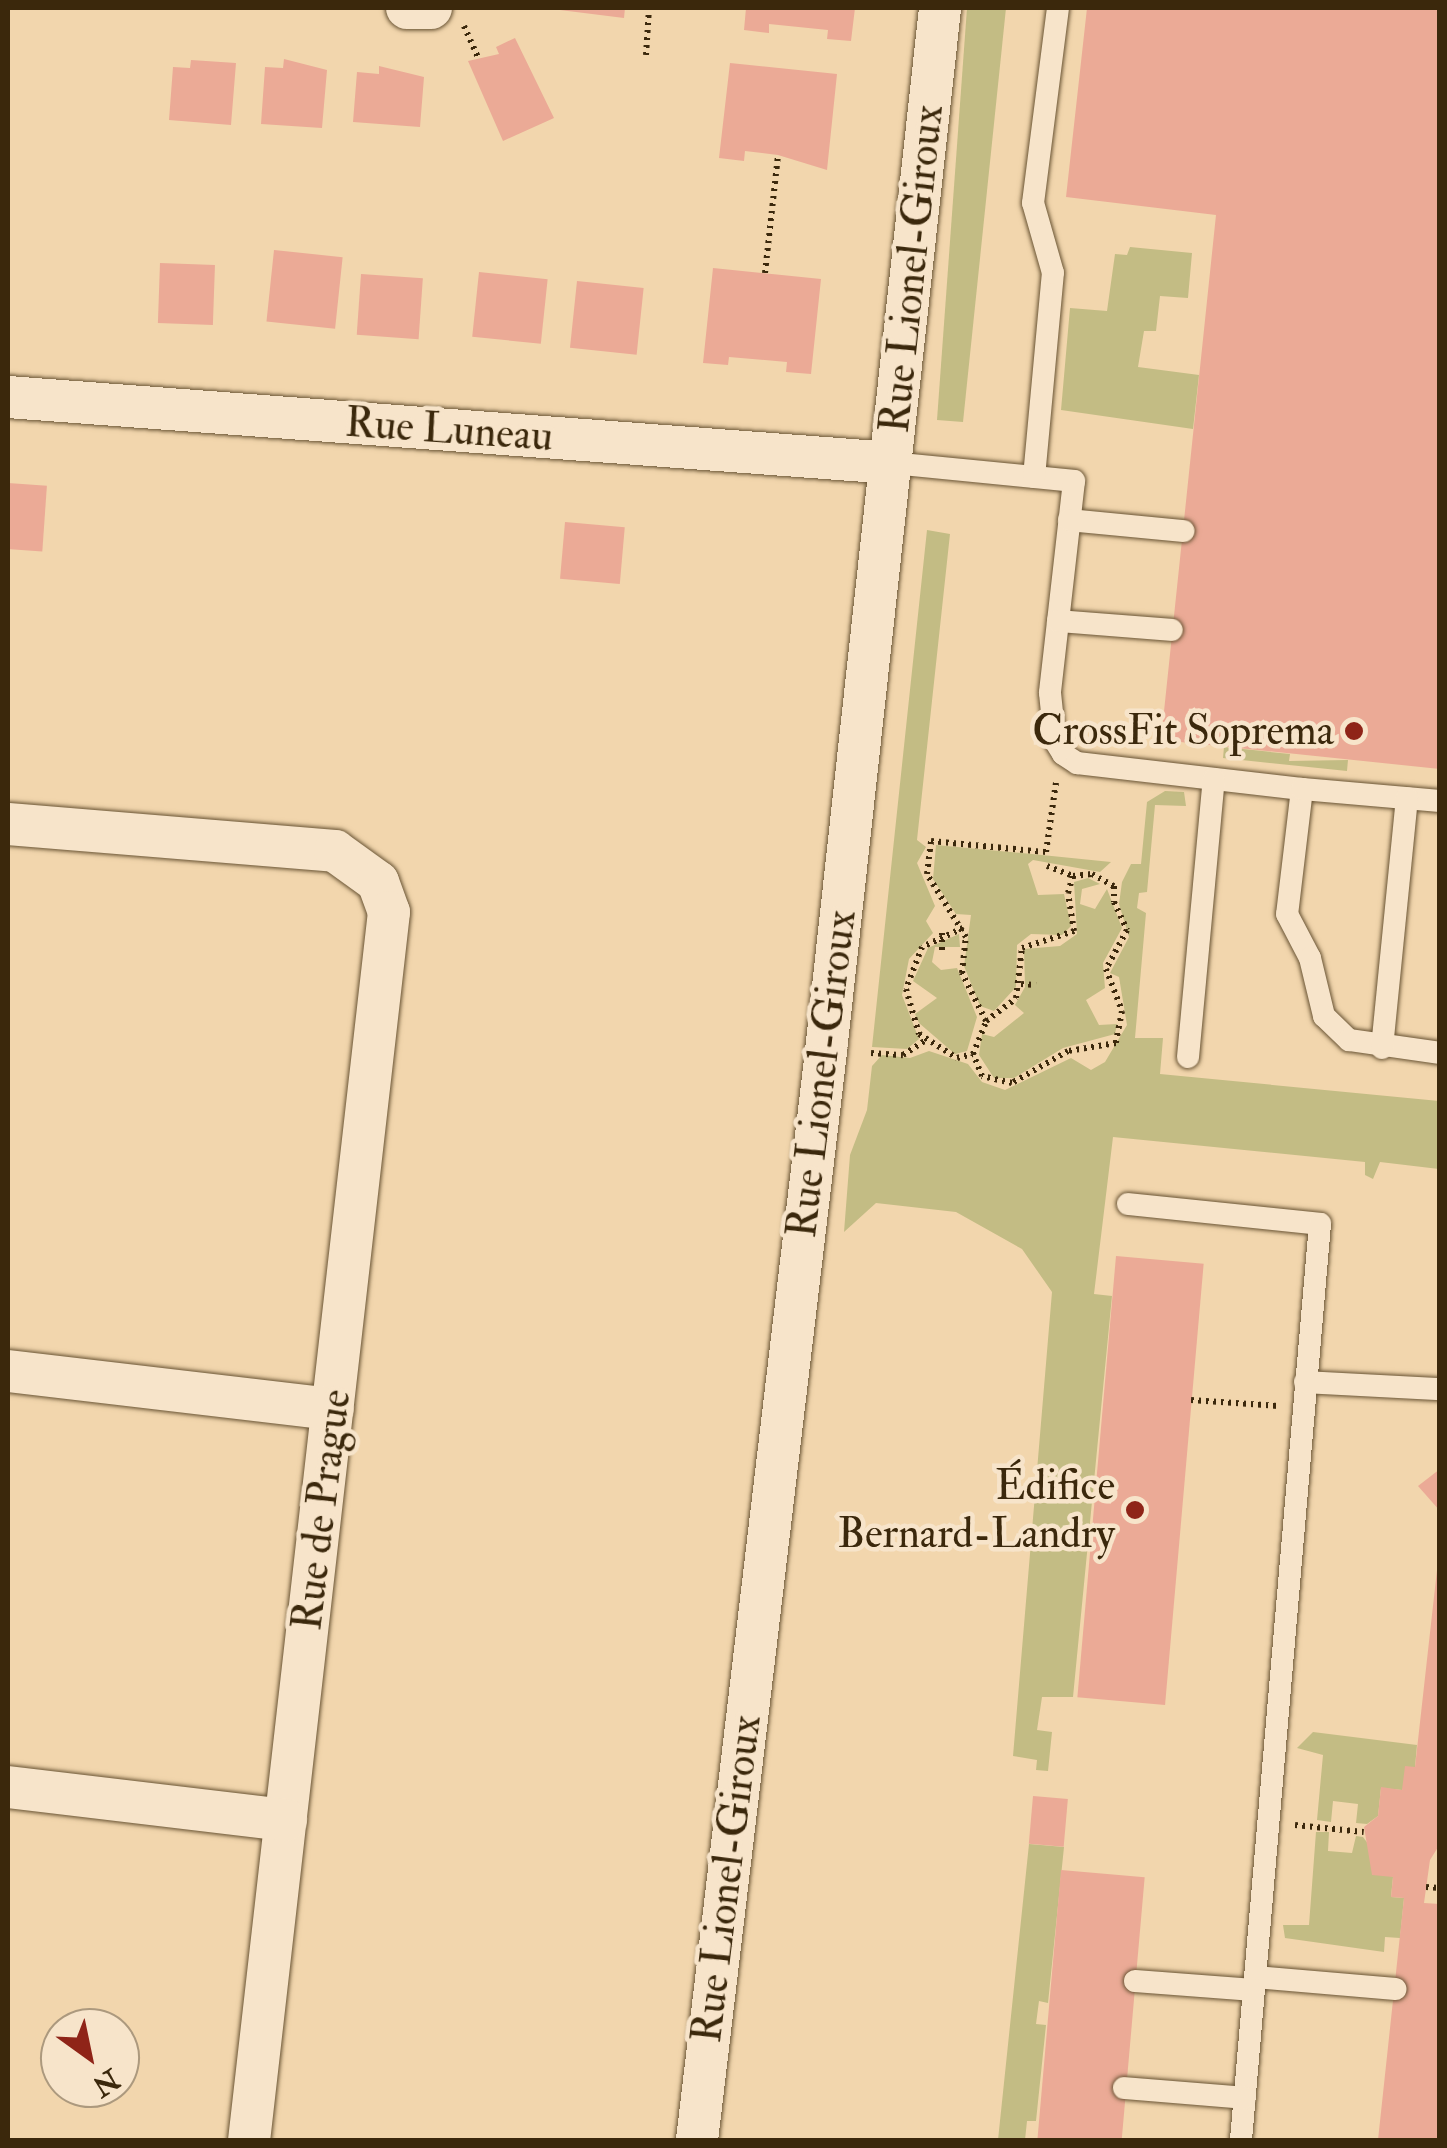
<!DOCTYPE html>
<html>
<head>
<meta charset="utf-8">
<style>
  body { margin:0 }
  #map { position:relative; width:1447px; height:2148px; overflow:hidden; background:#f2d6ad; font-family:"IM FELL Double Pica",serif }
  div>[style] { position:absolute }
  .green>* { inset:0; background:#c3bc84 }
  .building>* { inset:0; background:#ebaa96; transform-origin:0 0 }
  .path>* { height:6px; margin-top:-3px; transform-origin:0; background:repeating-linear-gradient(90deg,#3b280c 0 2.5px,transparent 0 7.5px) }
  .roads { filter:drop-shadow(0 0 2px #695434) drop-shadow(0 0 2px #695434) }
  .service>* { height:22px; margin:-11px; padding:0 11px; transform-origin:11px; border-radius:11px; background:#f7e4ca }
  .minor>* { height:42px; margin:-21px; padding:0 21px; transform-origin:21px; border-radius:21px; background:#f7e4ca }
  .dots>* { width:28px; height:28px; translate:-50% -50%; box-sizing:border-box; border:5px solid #f7e4ca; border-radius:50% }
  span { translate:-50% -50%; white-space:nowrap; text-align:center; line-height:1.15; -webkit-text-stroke:9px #f7e4ca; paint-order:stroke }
  .street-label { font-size:42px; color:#3b280c }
  .poi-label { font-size:42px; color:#3b280c }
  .right { translate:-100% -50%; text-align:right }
  .frame { position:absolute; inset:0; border:10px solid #3b280c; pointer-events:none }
  .north { position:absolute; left:40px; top:2008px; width:100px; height:100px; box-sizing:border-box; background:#f7e4ca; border:2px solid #ac997e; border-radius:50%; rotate:147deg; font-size:28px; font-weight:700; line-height:40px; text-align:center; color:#3b280c }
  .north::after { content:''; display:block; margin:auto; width:35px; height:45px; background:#8f2418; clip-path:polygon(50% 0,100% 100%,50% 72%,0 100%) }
</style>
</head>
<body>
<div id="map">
  <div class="green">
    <div style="clip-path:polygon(967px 8px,1006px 8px,963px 422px,937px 420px)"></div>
    <div style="clip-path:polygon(1130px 247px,1192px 253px,1188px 298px,1160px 296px,1156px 331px,1144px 331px,1138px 367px,1199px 375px,1193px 429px,1061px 410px,1070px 308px,1107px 311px,1115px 254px,1127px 255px)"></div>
    <div style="clip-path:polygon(927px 530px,950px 534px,917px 840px,926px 847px,917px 863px,935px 906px,926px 921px,933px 933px,909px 959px,902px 995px,919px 1039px,907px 1049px,872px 1047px)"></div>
    <div style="clip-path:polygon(1224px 747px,1290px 754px,1289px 761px,1348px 760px,1347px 771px,1223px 758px)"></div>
    <div style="clip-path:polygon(1165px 791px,1184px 792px,1186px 806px,1155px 805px,1147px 892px,1139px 893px,1137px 908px,1146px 913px,1135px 1038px,1163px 1038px,1160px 1074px,1439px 1101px,1439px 1169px,1380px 1162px,1373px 1179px,1365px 1175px,1365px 1162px,1113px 1137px,1094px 1294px,1112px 1296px,1073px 1697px,1042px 1697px,1037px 1730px,1052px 1732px,1048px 1771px,1036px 1770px,1037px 1760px,1013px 1756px,1052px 1292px,1022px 1249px,956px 1212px,876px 1203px,844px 1232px,850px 1155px,867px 1110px,872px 1066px,882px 1055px,910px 1058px,929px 1051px,968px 1064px,982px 1082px,1005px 1090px,1071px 1058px,1091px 1070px,1105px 1062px,1127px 1025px,1119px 977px,1110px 973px,1129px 937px,1119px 904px,1122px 882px,1131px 864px,1141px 864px,1147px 802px)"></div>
    <div style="clip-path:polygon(936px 845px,1032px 854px,1111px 862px,1100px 872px,1033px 860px,1028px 864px,1038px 895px,1064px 894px,1071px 926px,1062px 935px,1031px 934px,1017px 945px,1016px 987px,994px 1011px,980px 1006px,964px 966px,971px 915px,956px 914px,933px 879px)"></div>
    <div style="clip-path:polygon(1088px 878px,1100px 884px,1082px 889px,1080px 904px,1095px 909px,1107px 889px,1122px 928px,1103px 963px,1105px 988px,1086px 1000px,1099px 1025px,1117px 1024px,1115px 1034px,1063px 1048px,1014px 1078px,994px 1078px,979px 1055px,982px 1034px,994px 1037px,1024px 1013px,1015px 1005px,1025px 987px,1024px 949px,1060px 946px,1077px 934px,1074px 882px)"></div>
    <div style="clip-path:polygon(959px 934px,960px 947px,935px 947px,932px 962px,941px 970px,957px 968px,977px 1017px,967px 1051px,955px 1054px,919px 1023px,915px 1014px,937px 998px,913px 981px,928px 948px)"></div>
    <div style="clip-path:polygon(1313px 1732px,1417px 1745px,1415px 1767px,1402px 1790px,1381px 1788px,1378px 1816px,1367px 1824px,1356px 1823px,1358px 1804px,1333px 1801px,1331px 1822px,1317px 1820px,1323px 1755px,1297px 1748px)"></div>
    <div style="clip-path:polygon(1316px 1832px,1329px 1832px,1328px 1851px,1352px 1853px,1356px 1836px,1363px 1837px,1393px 1877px,1391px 1897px,1404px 1898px,1400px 1938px,1385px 1937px,1384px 1952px,1285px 1938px,1283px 1925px,1309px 1925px)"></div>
    <div style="clip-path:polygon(1029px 1844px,1064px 1847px,1048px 2003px,1039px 2001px,1036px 2024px,1046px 2025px,1036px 2121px,1027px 2121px,1025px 2140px,998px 2140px)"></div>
  </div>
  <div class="building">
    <div style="clip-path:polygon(544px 8px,625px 8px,624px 18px)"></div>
    <div style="clip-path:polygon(746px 8px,855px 8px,851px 41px,827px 39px,828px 30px,769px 24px,769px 33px,744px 30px)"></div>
    <div style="clip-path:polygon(1087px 8px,1440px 8px,1440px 769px,1161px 740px,1216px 215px,1066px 197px)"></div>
    <div style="clip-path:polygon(515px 38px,554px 118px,503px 141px,468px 61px,499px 54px,496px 47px)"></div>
    <div style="clip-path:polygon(284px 59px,327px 70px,322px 128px,261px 124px,265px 67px,283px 68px)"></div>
    <div style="clip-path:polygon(191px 60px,236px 63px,231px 125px,169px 120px,173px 67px,190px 68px)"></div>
    <div style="clip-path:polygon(730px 63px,837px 74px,827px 170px,778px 155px,745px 151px,744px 161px,719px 158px)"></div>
    <div style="clip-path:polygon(379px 66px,424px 77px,420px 127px,353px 122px,357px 72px,379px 74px)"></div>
    <div style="left:274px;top:250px;width:69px;height:72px;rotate:6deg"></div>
    <div style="left:160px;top:263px;width:55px;height:60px;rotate:2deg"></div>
    <div style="clip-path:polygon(713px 268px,821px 279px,811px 374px,786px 372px,787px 362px,729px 357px,728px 365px,703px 363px)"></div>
    <div style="left:479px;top:272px;width:69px;height:65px;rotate:6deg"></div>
    <div style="left:361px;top:274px;width:62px;height:61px;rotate:4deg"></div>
    <div style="left:577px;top:281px;width:67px;height:67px;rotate:6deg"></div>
    <div style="left:8px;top:483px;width:39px;height:66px;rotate:4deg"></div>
    <div style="left:565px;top:522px;width:60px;height:57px;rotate:5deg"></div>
    <div style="left:1116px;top:1256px;width:88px;height:443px;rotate:5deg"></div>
    <div style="clip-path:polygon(1440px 1469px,1440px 1511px,1418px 1486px)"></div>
    <div style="clip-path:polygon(1437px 1570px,1440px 1844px,1430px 1860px,1424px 1903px,1440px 1904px,1440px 2140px,1378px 2140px,1404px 1898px,1391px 1897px,1393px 1877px,1372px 1875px,1364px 1827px,1378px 1816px,1381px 1787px,1402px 1790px,1405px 1766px,1415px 1767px)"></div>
    <div style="left:1033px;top:1796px;width:35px;height:48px;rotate:5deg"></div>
    <div style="left:1061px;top:1870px;width:84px;height:271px;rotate:5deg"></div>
  </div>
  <div class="path">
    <div style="left:464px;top:26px;width:34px;rotate:66deg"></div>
    <div style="left:646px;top:55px;width:47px;rotate:-86.3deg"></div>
    <div style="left:765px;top:273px;width:119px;rotate:-83.7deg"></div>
    <div style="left:1047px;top:866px;width:28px;rotate:21deg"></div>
    <div style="left:963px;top:928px;width:45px;rotate:155.1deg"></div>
    <div style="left:922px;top:947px;width:45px;rotate:110.9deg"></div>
    <div style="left:906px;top:989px;width:47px;rotate:73.9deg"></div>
    <div style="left:919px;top:1034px;width:45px;rotate:32.3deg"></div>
    <div style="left:957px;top:1058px;width:16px;rotate:-14deg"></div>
    <div style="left:973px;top:1054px;width:35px;rotate:-68deg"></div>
    <div style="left:986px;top:1021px;width:38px;rotate:-37deg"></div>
    <div style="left:1016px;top:998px;width:50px;rotate:-83.2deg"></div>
    <div style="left:1022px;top:948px;width:55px;rotate:-18.1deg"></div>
    <div style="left:1074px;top:931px;width:38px;rotate:-99deg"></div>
    <div style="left:1068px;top:893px;width:18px;rotate:-74deg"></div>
    <div style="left:1073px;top:876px;width:19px;rotate:-6deg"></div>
    <div style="left:1092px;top:874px;width:25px;rotate:29deg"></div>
    <div style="left:1114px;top:886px;width:16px;rotate:90deg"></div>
    <div style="left:1114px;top:902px;width:31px;rotate:65deg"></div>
    <div style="left:1127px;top:930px;width:44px;rotate:118.3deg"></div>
    <div style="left:1106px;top:969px;width:45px;rotate:69.1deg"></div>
    <div style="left:1122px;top:1011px;width:33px;rotate:101deg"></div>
    <div style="left:1116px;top:1043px;width:49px;rotate:170.5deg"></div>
    <div style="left:1068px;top:1051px;width:64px;rotate:150.3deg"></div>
    <div style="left:1012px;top:1083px;width:31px;rotate:-167deg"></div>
    <div style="left:982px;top:1076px;width:24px;rotate:-112deg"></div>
    <div style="left:942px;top:950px;width:17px;rotate:-90deg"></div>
    <div style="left:1021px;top:984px;width:15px;rotate:4deg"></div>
    <div style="left:986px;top:1021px;width:54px;rotate:-116.6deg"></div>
    <div style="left:962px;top:973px;width:36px;rotate:-84deg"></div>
    <div style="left:966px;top:937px;width:74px;rotate:-121.8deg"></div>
    <div style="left:927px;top:874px;width:33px;rotate:-83deg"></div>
    <div style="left:931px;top:841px;width:116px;rotate:5.5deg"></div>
    <div style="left:1046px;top:852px;width:70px;rotate:-81.8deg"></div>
    <div style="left:871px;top:1053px;width:32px;rotate:4deg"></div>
    <div style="left:903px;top:1055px;width:27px;rotate:-33deg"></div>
    <div style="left:1191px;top:1400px;width:88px;rotate:3.9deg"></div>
    <div style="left:1295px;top:1825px;width:69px;rotate:5.8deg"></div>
    <div style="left:1426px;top:1887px;width:14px;rotate:4deg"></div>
  </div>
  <div class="roads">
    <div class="service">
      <div style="left:891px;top:463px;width:184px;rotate:5.6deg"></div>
      <div style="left:1074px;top:481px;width:213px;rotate:96.5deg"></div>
      <div style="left:1050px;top:693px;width:48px;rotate:84.1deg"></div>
      <div style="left:1055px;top:741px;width:15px;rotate:58deg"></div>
      <div style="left:1063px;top:754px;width:17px;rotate:33deg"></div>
      <div style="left:1077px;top:763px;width:226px;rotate:6.6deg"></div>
      <div style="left:1302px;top:789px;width:126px;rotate:96.8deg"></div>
      <div style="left:1287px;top:914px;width:50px;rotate:62.4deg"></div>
      <div style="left:1310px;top:958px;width:60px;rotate:76.4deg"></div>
      <div style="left:1324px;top:1016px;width:35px;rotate:44deg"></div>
      <div style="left:1349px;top:1040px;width:92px;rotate:8.1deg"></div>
      <div style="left:1034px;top:477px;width:205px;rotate:-84.7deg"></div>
      <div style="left:1053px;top:273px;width:73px;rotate:-105.9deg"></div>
      <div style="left:1033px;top:203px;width:197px;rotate:-82.7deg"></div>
      <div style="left:1069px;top:520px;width:115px;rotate:5.5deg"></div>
      <div style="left:1058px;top:621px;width:114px;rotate:4.5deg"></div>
      <div style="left:1302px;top:789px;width:139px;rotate:5deg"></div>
      <div style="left:1382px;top:1048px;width:251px;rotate:-84.3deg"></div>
      <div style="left:1188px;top:1057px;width:279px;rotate:-84.7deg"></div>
      <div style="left:1128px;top:1204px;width:193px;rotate:5.9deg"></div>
      <div style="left:1320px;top:1224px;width:919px;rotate:94.93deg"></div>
      <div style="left:1305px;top:1382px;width:135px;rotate:3deg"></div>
      <div style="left:1255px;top:1977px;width:141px;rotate:4.9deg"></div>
      <div style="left:1135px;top:1981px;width:119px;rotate:4.3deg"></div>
      <div style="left:1124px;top:2088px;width:121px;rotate:4.7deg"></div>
    </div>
    <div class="minor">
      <div style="left:407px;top:8px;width:24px"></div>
      <div style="left:8px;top:397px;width:885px;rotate:4.27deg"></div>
      <div style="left:8px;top:824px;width:328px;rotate:4.7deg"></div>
      <div style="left:335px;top:851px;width:53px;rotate:35.8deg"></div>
      <div style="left:378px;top:882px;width:32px;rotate:70deg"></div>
      <div style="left:389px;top:912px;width:1236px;rotate:96.5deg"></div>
      <div style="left:8px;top:1371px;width:327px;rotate:6.7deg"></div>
      <div style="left:8px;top:1787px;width:280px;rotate:6.8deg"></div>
      <div style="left:697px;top:2140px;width:1097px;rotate:-83.24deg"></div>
      <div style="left:826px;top:1051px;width:1049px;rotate:-83.76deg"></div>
    </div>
  </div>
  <div class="dots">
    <div style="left:1354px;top:731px;background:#8f2418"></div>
    <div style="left:1135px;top:1510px;background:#8f2418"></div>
  </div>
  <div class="street-label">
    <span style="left:912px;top:269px;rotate:-84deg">Rue Lionel-Giroux</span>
    <span style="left:449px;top:430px;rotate:4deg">Rue Luneau</span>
    <span style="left:822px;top:1074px;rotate:-83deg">Rue Lionel-Giroux</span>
    <span style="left:322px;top:1510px;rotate:-83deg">Rue de Prague</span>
    <span style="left:727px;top:1879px;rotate:-83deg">Rue Lionel-Giroux</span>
  </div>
  <div class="poi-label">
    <span class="right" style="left:1334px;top:731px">CrossFit Soprema</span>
    <span class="right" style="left:1115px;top:1510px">Édifice<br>Bernard-Landry</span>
  </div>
  <div class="frame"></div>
  <div class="north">N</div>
</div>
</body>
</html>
